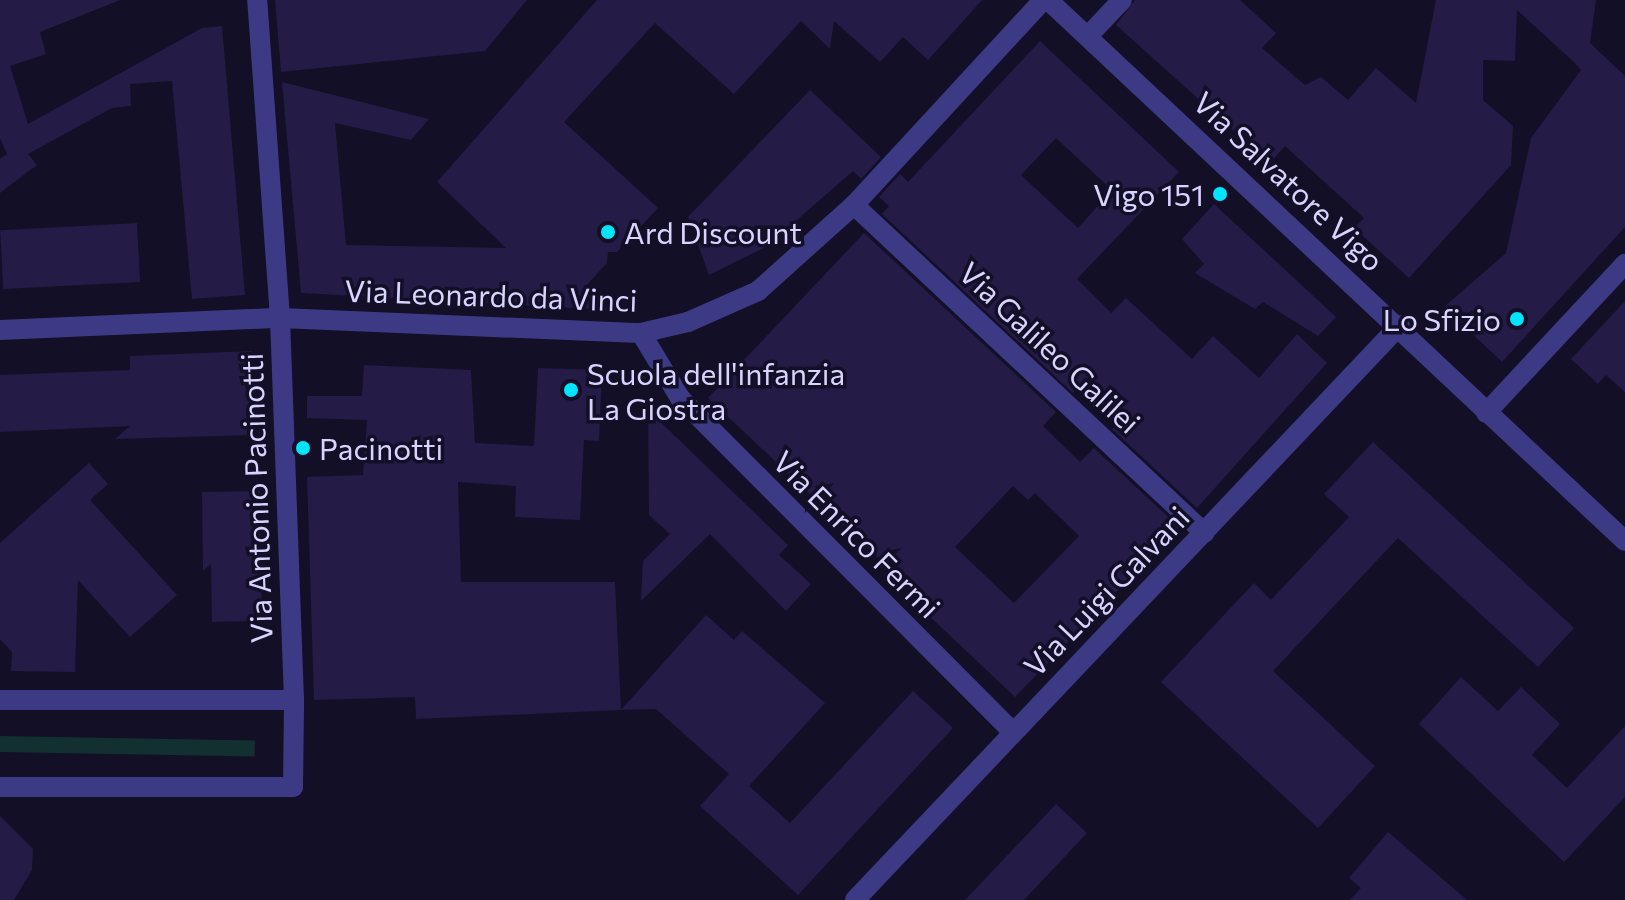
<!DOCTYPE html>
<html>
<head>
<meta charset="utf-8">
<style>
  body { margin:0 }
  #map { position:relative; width:1625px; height:900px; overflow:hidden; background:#130f26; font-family:Commissioner,sans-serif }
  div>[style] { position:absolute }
  .green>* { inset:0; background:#12302f; transform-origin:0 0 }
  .building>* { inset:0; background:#241b47; transform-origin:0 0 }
  .minor>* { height:20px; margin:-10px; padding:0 10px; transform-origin:10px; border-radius:10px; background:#3d3a85 }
  .tertiary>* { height:20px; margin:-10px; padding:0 10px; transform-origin:10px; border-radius:10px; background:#3d3a85 }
  .dots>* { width:22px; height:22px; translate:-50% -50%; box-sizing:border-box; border:4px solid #130f26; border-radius:50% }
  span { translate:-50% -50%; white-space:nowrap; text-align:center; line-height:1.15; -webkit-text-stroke:7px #130f26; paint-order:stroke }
  .street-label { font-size:30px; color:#d9d4ff }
  .poi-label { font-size:30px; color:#d9d4ff }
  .right { translate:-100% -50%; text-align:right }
  .left { translate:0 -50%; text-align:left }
</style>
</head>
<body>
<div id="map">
  <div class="green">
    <div style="left:0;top:736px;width:255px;height:16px;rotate:1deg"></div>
  </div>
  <div class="building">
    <div style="clip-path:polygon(0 0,120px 0,40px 32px,46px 54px,10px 66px,28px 124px,202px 28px,222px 26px,245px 295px,192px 299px,172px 81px,130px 84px,131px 106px,112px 108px,28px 154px,37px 165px,0 193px,0 159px,7px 154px,0 138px)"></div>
    <div style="clip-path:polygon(275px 0,527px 0,485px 51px,281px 72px)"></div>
    <div style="clip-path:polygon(597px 0,982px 0,928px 60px,903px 37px,880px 62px,834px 21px,830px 49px,801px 21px,734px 94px,655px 23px,564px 122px,658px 208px,617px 252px,608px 252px,607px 263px,585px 287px,610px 310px,301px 293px,282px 82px,429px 119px,411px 140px,335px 123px,346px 245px,506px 248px,437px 182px)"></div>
    <div style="clip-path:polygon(1135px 0,1240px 0,1276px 33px,1262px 48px,1305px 85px,1321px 77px,1348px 100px,1376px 68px,1416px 103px,1436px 0,1596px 0,1590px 43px,1625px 76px,1625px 227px,1502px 362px,1444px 307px,1506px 253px,1531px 138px,1581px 70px,1575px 63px,1517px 10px,1515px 61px,1483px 60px,1483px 100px,1513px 126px,1511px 165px,1409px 278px,1354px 228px,1364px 218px,1285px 146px,1270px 163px,1116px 25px)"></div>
    <div style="clip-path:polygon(evenodd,1040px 41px,1179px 172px,1077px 279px,1111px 313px,1126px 298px,1192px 359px,1213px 336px,1259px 378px,1297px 334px,1327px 363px,1197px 508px,1112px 429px,1118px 423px,1079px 386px,1073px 393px,882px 214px,889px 206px,879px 197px,900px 174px,908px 182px,1040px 41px,1056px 138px,1112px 190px,1078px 228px,1021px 175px,1056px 138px)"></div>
    <div style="clip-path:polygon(810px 90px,881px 157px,861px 179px,853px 171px,766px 247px,709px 275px,688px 217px)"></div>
    <div style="clip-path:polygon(1214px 204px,1336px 317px,1318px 336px,1263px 302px,1255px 309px,1195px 273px,1204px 264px,1182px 239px)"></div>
    <div style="left:137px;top:223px;width:59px;height:137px;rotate:87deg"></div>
    <div style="clip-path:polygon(evenodd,864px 233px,1056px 412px,1043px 426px,1080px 462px,1094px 448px,1179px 527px,1015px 697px,924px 611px,929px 606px,708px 398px,864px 233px,1013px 486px,1028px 500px,1035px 493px,1079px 536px,1014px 603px,955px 547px,1013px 486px)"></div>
    <div style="clip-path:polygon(1625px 301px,1625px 392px,1606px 375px,1598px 384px,1571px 359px)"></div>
    <div style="clip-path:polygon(252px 351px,255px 435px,115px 439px,130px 426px,0 432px,0 375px,130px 370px,130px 356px)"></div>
    <div style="clip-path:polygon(364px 365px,471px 370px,475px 443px,534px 446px,538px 368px,602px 370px,599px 441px,584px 440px,580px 520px,515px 517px,516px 486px,458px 482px,461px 582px,615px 582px,621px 710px,416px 719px,415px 697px,314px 700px,307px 477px,363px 475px,367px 420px,307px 418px,307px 396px,362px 396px)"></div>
    <div style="clip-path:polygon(648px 410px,788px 545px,779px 555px,811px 584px,786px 611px,710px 534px,641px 601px,643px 561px,670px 534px,649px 515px)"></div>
    <div style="clip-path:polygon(1373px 442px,1574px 628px,1538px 667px,1398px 538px,1273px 671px,1375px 766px,1318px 828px,1161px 682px,1254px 583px,1271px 600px,1349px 517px,1324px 494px)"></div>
    <div style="clip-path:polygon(89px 463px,108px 484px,90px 500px,177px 595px,130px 637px,78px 580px,75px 672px,11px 671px,12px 652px,0 639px,0 543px)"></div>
    <div style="clip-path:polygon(260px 491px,262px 621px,212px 622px,211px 564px,203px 571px,202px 492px)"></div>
    <div style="clip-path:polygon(706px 615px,734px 640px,742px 631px,825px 703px,749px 786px,790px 823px,913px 691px,953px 728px,798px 895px,700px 806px,729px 774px,656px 709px,621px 710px)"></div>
    <div style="clip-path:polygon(1461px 677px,1498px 711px,1521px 687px,1560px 724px,1532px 755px,1567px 788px,1625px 726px,1625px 797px,1564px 862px,1419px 724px)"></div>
    <div style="clip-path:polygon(1056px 804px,1087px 833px,1024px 900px,965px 900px)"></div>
    <div style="clip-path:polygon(0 816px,33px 849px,32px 870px,14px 900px,0 900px)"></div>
    <div style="clip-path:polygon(1388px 832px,1467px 900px,1350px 900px,1361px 888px,1349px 878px)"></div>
  </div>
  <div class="minor">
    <div style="left:1089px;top:35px;width:48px;rotate:-46.7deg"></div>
    <div style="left:854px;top:205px;width:480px;rotate:43.1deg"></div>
    <div style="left:0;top:330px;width:280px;rotate:-2.5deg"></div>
    <div style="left:280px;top:318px;width:361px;rotate:2.4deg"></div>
    <div style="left:641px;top:333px;width:48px;rotate:-13.2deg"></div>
    <div style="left:688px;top:322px;width:77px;rotate:-23.9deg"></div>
    <div style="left:758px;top:291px;width:129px;rotate:-41.9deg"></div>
    <div style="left:854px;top:205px;width:279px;rotate:-47.3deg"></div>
    <div style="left:641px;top:333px;width:76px;rotate:59deg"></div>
    <div style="left:680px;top:398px;width:470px;rotate:45.1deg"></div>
    <div style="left:1486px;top:413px;width:204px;rotate:-47deg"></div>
    <div style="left:0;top:700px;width:294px"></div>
    <div style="left:294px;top:700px;width:382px;rotate:-92.1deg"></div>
    <div style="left:280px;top:318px;width:319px;rotate:-94.1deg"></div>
    <div style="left:0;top:787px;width:293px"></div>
    <div style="left:293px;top:787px;width:87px;rotate:-89.3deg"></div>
    <div style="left:855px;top:900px;width:792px;rotate:-46.53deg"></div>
  </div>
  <div class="tertiary">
    <div style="left:1048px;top:0;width:791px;rotate:43.16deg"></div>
  </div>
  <div class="dots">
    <div style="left:1220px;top:194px;background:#00e5ff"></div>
    <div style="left:608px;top:232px;background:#00e5ff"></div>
    <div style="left:1517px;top:319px;background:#00e5ff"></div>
    <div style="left:571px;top:390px;background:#00e5ff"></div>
    <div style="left:303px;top:448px;background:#00e5ff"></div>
  </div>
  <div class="street-label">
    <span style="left:1289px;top:181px;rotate:43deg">Via Salvatore Vigo</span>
    <span style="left:491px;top:295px;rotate:2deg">Via Leonardo da Vinci</span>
    <span style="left:1050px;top:347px;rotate:43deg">Via Galileo Galilei</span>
    <span style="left:256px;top:498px;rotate:-92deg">Via Antonio Pacinotti</span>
    <span style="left:857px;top:534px;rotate:45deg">Via Enrico Fermi</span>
    <span style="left:1106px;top:591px;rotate:-46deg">Via Luigi Galvani</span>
  </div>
  <div class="poi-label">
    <span class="right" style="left:1204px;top:194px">Vigo 151</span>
    <span class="left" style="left:624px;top:232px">Ard Discount</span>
    <span class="right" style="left:1501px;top:319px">Lo Sfizio</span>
    <span class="left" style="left:587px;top:390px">Scuola dell'infanzia<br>La Giostra</span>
    <span class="left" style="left:319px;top:448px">Pacinotti</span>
  </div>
</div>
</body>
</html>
